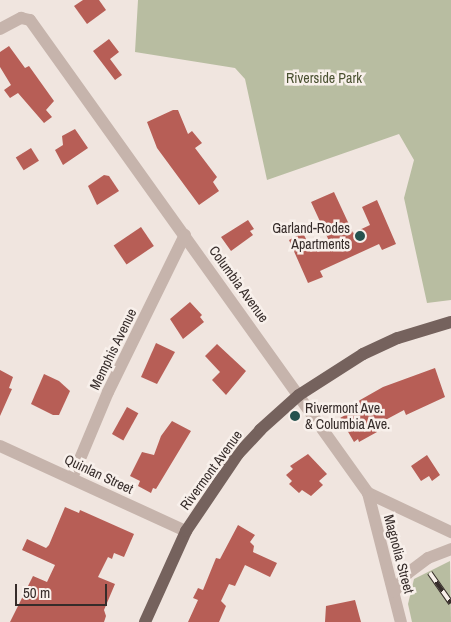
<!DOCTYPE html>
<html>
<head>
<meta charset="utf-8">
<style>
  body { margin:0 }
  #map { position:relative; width:451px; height:622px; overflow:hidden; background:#f0e5df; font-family:"Archivo Narrow",sans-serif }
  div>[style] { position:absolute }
  .green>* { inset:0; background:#b8bda1 }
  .building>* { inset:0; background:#b75e56; transform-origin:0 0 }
  .minor>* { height:12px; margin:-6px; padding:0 6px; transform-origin:6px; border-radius:6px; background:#c6b4ac }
  .major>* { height:12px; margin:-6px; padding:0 6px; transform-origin:6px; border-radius:6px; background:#75625d }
  .rail>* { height:5.5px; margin-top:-2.75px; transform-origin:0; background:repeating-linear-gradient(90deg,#f8f0eb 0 11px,#362c2a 0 22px); box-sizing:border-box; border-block:1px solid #362c2a }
  .dots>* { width:14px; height:14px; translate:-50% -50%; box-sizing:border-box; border:2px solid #f8f0eb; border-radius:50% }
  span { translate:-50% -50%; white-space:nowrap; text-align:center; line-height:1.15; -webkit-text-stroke:5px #f8f0eb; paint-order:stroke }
  .park-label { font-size:14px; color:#4a5131 }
  .poi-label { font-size:14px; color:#362c2a }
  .right { translate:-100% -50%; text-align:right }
  .left { translate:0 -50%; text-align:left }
  .street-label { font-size:14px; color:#362c2a }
  .scale { position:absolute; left:15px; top:584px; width:92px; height:22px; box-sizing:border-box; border:2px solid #362c2a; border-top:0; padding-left:6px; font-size:15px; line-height:18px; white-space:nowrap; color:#362c2a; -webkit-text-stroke:4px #f8f0eb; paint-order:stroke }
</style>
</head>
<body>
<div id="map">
  <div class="green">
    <div style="clip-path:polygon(138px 0,451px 0,451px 300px,427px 303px,404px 198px,414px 160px,399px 134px,267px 180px,245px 79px,235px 68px,135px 52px)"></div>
    <div style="clip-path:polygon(450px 561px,451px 622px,412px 622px,408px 604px,414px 579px)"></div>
  </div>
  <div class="building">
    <div style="clip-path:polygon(83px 0,99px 0,106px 10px,87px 24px,74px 6px)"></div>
    <div style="clip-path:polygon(109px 39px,119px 52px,110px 59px,122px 75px,115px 80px,93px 51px)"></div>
    <div style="clip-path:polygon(9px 46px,25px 68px,29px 66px,54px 101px,46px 110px,52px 117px,44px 123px,18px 93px,10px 98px,4px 90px,11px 85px,0 67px,0 52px)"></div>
    <div style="clip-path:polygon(173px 110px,178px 110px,188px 134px,192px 131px,202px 143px,195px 148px,217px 177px,213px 182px,219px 191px,199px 205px,157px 148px,147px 122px)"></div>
    <div style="clip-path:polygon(75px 129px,88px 148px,63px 165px,55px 150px,63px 145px,62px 136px)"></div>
    <div style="left:31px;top:148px;width:15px;height:18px;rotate:58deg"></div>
    <div style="clip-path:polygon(104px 175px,109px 176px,119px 191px,97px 205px,88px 186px)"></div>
    <div style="clip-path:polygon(334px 192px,353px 233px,370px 225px,362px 207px,377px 200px,396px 244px,382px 250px,379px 244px,320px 271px,323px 277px,308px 283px,289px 240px,303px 233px,312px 251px,330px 243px,311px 202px)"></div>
    <div style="clip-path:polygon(248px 220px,254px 229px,250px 231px,253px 235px,231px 251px,221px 237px)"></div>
    <div style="left:141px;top:227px;width:23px;height:33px;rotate:56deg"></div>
    <div style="clip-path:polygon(190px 302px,202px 315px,200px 317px,204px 322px,183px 339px,170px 319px)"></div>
    <div style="clip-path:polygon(156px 343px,175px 352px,157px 384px,141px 377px)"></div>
    <div style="clip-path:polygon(217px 344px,246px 371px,226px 395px,212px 380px,220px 372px,205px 356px)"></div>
    <div style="clip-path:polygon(435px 368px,445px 397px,406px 415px,404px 410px,376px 425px,377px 432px,359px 442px,358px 439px,354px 442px,340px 418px,349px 413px,346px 408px,383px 387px)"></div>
    <div style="clip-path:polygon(0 370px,13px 377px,9px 388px,12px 389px,0 416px)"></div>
    <div style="clip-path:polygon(44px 374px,59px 381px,70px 391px,59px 415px,53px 415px,31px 404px)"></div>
    <div style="left:127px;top:407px;width:13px;height:31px;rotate:29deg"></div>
    <div style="clip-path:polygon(172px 421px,191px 431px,156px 489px,153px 488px,151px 493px,138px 486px,140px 481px,130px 476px,142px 452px,154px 455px,161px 436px)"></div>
    <div style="clip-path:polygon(308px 454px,327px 474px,319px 481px,323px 485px,311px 496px,302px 490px,299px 493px,289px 484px,292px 481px,286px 475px,293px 469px,290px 466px)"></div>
    <div style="clip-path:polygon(427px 455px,440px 475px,432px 481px,429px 476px,421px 481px,411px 466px)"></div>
    <div style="clip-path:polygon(65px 507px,79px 513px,80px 510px,134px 534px,124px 557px,114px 553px,112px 559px,108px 557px,98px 577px,115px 584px,104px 610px,106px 616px,104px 622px,10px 622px,33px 576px,47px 582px,55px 565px,22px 550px,27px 539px,46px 548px,49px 545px)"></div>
    <div style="clip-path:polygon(238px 525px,255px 535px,250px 542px,254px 546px,253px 552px,277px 563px,270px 577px,245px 565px,235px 586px,229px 584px,221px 601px,226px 606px,219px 622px,188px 622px,198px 600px,193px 598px,198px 588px,203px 590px,216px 558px,220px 559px)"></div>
    <div style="clip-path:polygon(355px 600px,361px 622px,325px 622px,326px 606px)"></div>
  </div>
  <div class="minor">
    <div style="left:0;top:29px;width:24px;rotate:-28deg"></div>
    <div style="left:21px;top:18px;width:9px;rotate:13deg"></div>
    <div style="left:30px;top:20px;width:581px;rotate:54.45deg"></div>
    <div style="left:368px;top:493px;width:92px;rotate:25.2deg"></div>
    <div style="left:0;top:446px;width:205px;rotate:24.6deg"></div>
    <div style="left:72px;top:478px;width:93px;rotate:-67.3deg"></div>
    <div style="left:108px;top:392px;width:175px;rotate:-63.9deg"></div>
    <div style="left:368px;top:493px;width:133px;rotate:75.7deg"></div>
    <div style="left:394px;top:592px;width:24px;rotate:-54deg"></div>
    <div style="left:408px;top:573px;width:25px;rotate:-37deg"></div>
    <div style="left:428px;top:558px;width:25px;rotate:-21deg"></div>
  </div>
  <div class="major">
    <div style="left:145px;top:622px;width:100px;rotate:-65.7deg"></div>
    <div style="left:186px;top:531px;width:93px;rotate:-56deg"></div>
    <div style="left:238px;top:454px;width:33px;rotate:-47deg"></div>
    <div style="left:260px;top:430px;width:52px;rotate:-41.9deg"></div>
    <div style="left:299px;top:395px;width:76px;rotate:-32.6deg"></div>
    <div style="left:363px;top:354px;width:38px;rotate:-25deg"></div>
    <div style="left:398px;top:338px;width:55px;rotate:-16.8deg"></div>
  </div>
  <div class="rail">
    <div style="left:430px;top:573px;width:37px;rotate:55deg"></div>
  </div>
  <div class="dots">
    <div style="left:360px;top:236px;background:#25524e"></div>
    <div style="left:295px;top:416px;background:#25524e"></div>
  </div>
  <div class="park-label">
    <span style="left:324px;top:78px">Riverside Park</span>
  </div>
  <div class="poi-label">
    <span class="right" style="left:350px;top:236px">Garland-Rodes<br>Apartments</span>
    <span class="left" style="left:305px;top:416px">Rivermont Ave.<br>&amp; Columbia Ave.</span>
  </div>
  <div class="street-label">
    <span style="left:239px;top:284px;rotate:54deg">Columbia Avenue</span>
    <span style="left:113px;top:349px;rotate:-64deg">Memphis Avenue</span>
    <span style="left:211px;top:470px;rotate:-54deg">Rivermont Avenue</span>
    <span style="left:99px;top:474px;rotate:25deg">Quinlan Street</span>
    <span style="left:399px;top:554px;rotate:75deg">Magnolia Street</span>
  </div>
  <div class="scale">50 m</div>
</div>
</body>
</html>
